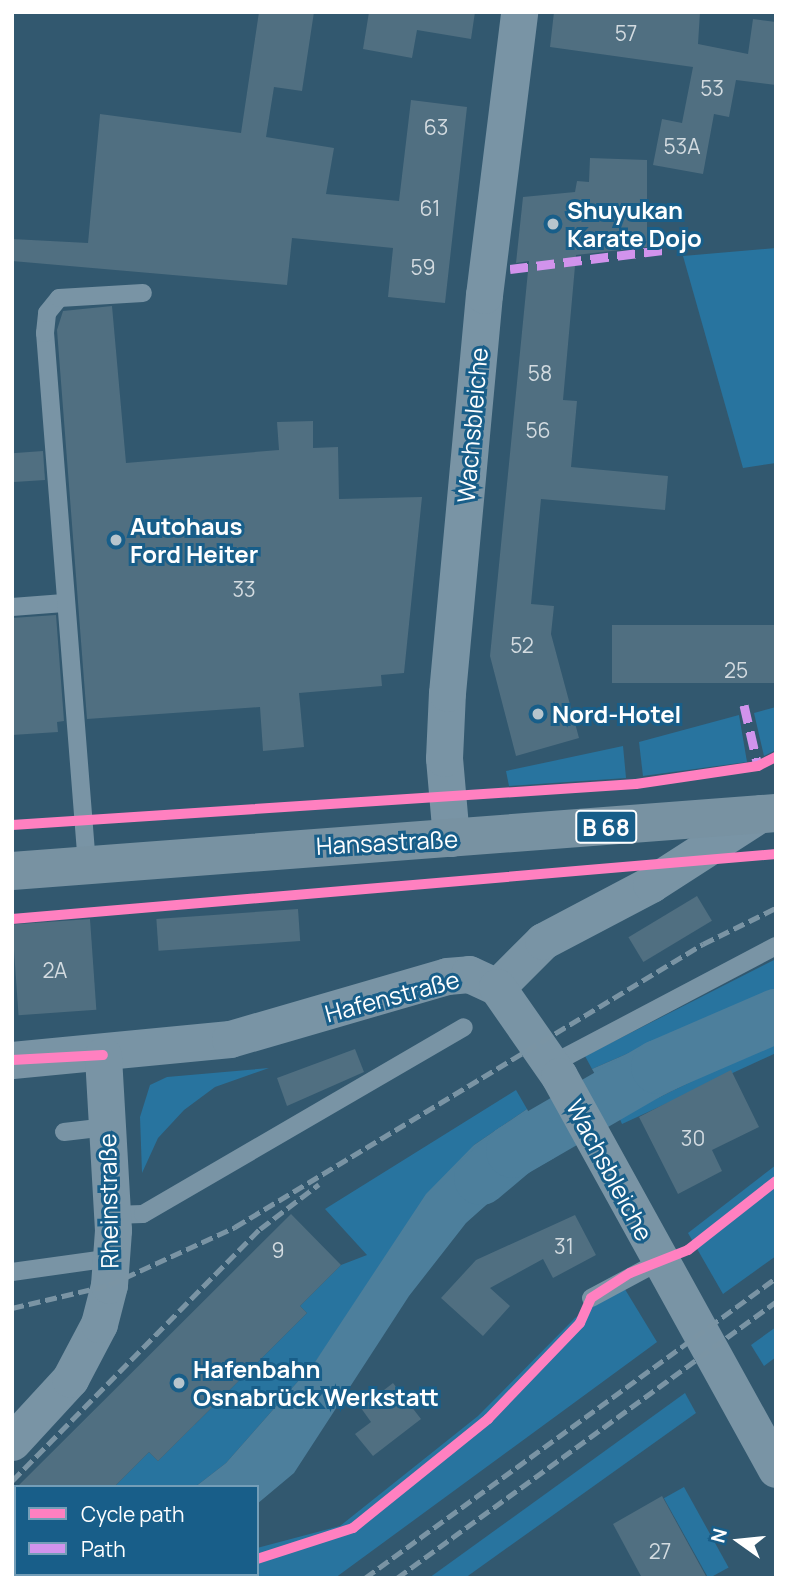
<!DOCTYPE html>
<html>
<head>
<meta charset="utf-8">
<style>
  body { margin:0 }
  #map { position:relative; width:788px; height:1590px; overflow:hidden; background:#32586f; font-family:Manrope,sans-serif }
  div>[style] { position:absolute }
  .green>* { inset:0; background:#28749f; transform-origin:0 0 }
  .water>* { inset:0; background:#4d7f9c }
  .river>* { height:54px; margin:-27px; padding:0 27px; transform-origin:27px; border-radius:27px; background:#4d7f9c }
  .building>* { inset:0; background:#506f81; transform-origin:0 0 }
  .service>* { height:18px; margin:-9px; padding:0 9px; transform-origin:9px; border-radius:9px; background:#7994a5 }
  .minor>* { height:37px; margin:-18.5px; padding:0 18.5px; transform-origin:18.5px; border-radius:18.5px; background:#7994a5 }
  .primary>* { height:38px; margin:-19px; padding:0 19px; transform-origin:19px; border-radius:19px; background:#7892a2 }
  .rail>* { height:5px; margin-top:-2.5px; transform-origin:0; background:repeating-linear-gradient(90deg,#7a94a4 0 12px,transparent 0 17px) }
  .quiet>* { height:9px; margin-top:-4.5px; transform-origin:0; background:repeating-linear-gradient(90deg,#d193ec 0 18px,transparent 0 27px) }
  .cycleway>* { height:10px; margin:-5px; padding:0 5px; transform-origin:5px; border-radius:5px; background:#ff80c0 }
  .dots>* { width:19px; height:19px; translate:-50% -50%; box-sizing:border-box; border:4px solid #185e89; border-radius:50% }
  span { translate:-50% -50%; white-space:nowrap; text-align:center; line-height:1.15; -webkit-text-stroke:6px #185e89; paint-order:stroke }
  .number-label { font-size:21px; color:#d3dbe0 }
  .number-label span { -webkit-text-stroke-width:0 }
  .shield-label span { padding:2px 5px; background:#185e89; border:2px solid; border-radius:5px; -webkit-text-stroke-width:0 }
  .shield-label { font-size:23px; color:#fff; font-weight:700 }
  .poi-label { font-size:24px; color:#fff; font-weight:700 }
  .left { translate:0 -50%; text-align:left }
  .street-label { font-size:24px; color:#fff }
  .frame { position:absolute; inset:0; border:14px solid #fff; pointer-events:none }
  .legend { position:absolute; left:14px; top:1485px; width:245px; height:91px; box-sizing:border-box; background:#185e89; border:2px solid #749eb8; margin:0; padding:9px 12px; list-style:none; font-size:21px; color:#fff }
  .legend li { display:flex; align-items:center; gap:14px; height:35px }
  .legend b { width:35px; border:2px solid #749eb8 }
  .north { position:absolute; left:704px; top:1506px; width:70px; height:70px; -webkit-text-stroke:5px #185e89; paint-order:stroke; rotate:285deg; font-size:19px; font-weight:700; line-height:28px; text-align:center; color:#fff }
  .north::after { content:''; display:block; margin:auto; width:24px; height:32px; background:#fff; clip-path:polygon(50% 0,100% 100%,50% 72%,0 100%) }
</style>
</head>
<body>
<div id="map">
  <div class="green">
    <div style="clip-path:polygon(776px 248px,776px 463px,743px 468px,683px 256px)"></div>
    <div style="clip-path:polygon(776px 707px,776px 750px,764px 756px,754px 713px)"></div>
    <div style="clip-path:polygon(739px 715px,747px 762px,643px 776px,639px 742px)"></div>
    <div style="clip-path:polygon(623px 746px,626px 778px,509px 786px,506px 771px)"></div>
    <div style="clip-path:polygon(776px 959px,776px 989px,592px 1069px,585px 1056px)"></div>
    <div style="clip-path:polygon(776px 1040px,776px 1053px,622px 1124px,619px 1117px)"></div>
    <div style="clip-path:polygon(269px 1068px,215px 1087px,184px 1110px,158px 1138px,142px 1173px,140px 1117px,150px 1085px,167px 1077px)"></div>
    <div style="clip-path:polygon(516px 1090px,527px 1109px,474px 1145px,315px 1362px,226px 1463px,195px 1487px,114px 1487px,149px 1452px,158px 1461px,307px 1313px,300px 1306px,341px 1265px,367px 1255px,325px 1209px)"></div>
    <div style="clip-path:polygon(776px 1165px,776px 1256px,723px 1294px,688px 1233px)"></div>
    <div style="clip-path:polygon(623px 1286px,657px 1342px,335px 1578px,21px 1578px,257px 1574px,257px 1548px,340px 1526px,478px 1416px,575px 1318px)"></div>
    <div style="clip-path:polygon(776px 1327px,776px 1357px,764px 1366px,751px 1345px)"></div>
    <div style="clip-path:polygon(685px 1393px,696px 1413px,465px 1578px,429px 1578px)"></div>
    <div style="left:684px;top:1487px;width:92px;height:23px;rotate:61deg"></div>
  </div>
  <div class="water">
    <div style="clip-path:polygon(776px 989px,776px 1040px,619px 1117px,592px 1069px)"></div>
    <div style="clip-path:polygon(527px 1109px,554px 1158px,513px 1181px,466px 1223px,409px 1296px,294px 1473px,257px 1504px,257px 1487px,195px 1487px,226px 1463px,315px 1362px,426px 1194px,474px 1145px)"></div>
  </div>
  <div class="river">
    <div style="left:481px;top:1178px;width:42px;rotate:-40.2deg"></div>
    <div style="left:513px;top:1151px;width:168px;rotate:-30.1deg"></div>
    <div style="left:658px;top:1067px;width:129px;rotate:-23.4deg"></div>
  </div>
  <div class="building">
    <div style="clip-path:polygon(259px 12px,314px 12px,302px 91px,274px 87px,266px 137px,334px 148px,326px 194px,399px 201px,411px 100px,467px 107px,445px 303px,388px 297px,393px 248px,292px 238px,287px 285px,12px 261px,12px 239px,88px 243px,100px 114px,241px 133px)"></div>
    <div style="clip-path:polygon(369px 12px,475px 12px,471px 39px,417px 30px,412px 58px,363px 49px)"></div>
    <div style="clip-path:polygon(554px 12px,700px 12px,698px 44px,748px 54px,753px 19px,776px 22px,776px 85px,736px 80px,729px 117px,714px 114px,703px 174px,653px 165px,662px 119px,682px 123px,693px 67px,550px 47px)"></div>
    <div style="clip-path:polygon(590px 158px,647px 160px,647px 247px,576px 255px,563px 400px,577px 401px,571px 467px,668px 476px,665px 510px,541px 499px,531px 604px,554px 606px,551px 634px,579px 738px,516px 756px,490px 656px,529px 261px,516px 263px,523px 197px,575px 192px,577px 181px,589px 182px)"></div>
    <div style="clip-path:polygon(112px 306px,126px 463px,279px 450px,277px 422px,313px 421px,313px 448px,338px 447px,339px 499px,422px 497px,404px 673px,381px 675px,382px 686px,299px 693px,304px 747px,263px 751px,260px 707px,87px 719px,57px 330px,63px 311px)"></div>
    <div style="left:43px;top:451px;width:29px;height:31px;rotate:86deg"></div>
    <div style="clip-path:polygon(56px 615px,64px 721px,57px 722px,58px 732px,12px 735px,12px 618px)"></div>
    <div style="left:776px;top:625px;width:58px;height:164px;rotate:90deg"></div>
    <div style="left:697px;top:896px;width:29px;height:80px;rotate:59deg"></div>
    <div style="left:298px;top:909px;width:32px;height:142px;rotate:86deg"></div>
    <div style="left:90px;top:919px;width:91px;height:78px;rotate:86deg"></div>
    <div style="clip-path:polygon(355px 1049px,364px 1072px,287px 1106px,277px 1078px)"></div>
    <div style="clip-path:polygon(731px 1070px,759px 1127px,712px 1150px,722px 1171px,678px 1194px,639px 1117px)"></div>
    <div style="clip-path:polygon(291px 1214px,341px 1265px,300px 1306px,307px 1313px,158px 1461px,149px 1452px,114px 1487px,17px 1487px)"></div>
    <div style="clip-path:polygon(575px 1215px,596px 1255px,553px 1278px,543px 1259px,490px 1288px,510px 1306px,483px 1336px,441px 1298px,476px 1260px)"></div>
    <div style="clip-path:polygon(393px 1383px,421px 1419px,373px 1456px,355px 1434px,371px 1422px,361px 1408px)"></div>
    <div style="clip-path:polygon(662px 1496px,707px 1578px,642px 1578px,613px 1524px)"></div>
  </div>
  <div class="service">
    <div style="left:12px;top:607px;width:52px;rotate:-4.4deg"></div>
    <div style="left:87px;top:865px;width:534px;rotate:-94.51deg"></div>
    <div style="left:45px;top:333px;width:20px;rotate:-84deg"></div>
    <div style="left:47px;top:313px;width:19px;rotate:-51deg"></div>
    <div style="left:59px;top:298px;width:84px;rotate:-3.4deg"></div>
    <div style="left:552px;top:1064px;width:253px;rotate:-27.8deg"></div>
    <div style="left:64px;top:1132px;width:43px;rotate:-6.6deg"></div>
    <div style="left:112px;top:1215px;width:31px;rotate:-2deg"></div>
    <div style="left:143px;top:1214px;width:371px;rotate:-30.2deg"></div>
    <div style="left:12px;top:1272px;width:100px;rotate:-8deg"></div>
    <div style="left:591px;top:1298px;width:78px;rotate:-28.2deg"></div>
  </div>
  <div class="minor">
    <div style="left:451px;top:838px;width:80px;rotate:-95deg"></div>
    <div style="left:444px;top:758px;width:65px;rotate:-87.4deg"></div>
    <div style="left:447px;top:693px;width:400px;rotate:-84.7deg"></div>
    <div style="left:484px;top:295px;width:285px;rotate:-82.9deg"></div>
    <div style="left:497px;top:987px;width:65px;rotate:-45deg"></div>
    <div style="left:543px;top:941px;width:122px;rotate:-27.8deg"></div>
    <div style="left:651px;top:884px;width:131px;rotate:-32.8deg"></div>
    <div style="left:12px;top:1060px;width:219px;rotate:-5.5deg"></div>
    <div style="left:230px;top:1039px;width:226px;rotate:-16.2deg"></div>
    <div style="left:447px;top:976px;width:22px;rotate:-5deg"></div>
    <div style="left:469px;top:974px;width:31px;rotate:25deg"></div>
    <div style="left:497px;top:987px;width:108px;rotate:55.1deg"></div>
    <div style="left:559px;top:1076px;width:449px;rotate:61.1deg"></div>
    <div style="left:12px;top:1442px;width:86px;rotate:-47.4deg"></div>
    <div style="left:70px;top:1379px;width:62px;rotate:-62.2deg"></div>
    <div style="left:99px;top:1324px;width:40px;rotate:-75.6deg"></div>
    <div style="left:109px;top:1285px;width:55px;rotate:-85.8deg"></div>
    <div style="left:113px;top:1230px;width:175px;rotate:-93.3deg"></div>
  </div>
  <div class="primary">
    <div style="left:12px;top:871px;width:766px;rotate:-4.34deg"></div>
  </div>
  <div class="rail">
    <div style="left:12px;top:1308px;width:100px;rotate:-13.3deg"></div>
    <div style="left:109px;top:1285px;width:139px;rotate:-24.7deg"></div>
    <div style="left:235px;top:1227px;width:547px;rotate:-31.16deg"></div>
    <div style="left:703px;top:944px;width:81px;rotate:-26.3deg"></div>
    <div style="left:12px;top:1481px;width:354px;rotate:-45.5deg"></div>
    <div style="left:260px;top:1229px;width:74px;rotate:-37.3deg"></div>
    <div style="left:12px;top:1551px;width:5px;rotate:-37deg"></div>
    <div style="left:365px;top:1578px;width:509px;rotate:-36.13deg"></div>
    <div style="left:397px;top:1578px;width:469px;rotate:-36.1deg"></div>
  </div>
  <div class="quiet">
    <div style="left:510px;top:269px;width:154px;rotate:-7.1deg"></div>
    <div style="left:744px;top:705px;width:63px;rotate:77.1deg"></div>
    <div style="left:223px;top:1578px;width:7px;rotate:-34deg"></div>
  </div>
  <div class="cycleway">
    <div style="left:12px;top:825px;width:625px;rotate:-3.76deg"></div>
    <div style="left:636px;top:784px;width:123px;rotate:-8.4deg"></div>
    <div style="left:758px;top:766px;width:20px;rotate:-27deg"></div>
    <div style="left:12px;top:919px;width:767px;rotate:-4.86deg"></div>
    <div style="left:12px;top:1060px;width:91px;rotate:-3.1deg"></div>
    <div style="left:257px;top:1559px;width:101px;rotate:-17.9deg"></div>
    <div style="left:353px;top:1528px;width:174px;rotate:-38.9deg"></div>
    <div style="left:488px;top:1419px;width:133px;rotate:-46.2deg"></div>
    <div style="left:580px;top:1323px;width:27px;rotate:-66deg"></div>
    <div style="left:591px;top:1298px;width:46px;rotate:-32.7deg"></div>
    <div style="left:630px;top:1273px;width:62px;rotate:-21.6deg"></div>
    <div style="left:688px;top:1250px;width:112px;rotate:-38.1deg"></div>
  </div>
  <div class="dots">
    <div style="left:553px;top:224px;background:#b7c5cd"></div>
    <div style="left:116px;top:540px;background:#b7c5cd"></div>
    <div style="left:538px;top:714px;background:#b7c5cd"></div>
    <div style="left:179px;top:1383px;background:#b7c5cd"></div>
  </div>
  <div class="number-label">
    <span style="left:626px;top:33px">57</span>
    <span style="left:712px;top:88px">53</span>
    <span style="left:436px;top:127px">63</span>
    <span style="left:682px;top:146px">53A</span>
    <span style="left:430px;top:208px">61</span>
    <span style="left:423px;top:267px">59</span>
    <span style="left:540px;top:373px">58</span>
    <span style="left:538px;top:430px">56</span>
    <span style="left:244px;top:589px">33</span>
    <span style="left:522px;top:645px">52</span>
    <span style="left:736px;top:670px">25</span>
    <span style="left:55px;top:970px">2A</span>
    <span style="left:693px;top:1138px">30</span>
    <span style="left:564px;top:1246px">31</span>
    <span style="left:278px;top:1250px">9</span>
    <span style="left:660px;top:1551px">27</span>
  </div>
  <div class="shield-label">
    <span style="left:606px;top:827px">B 68</span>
  </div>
  <div class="poi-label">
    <span class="left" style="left:567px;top:224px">Shuyukan<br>Karate Dojo</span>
    <span class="left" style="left:130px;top:540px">Autohaus<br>Ford Heiter</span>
    <span class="left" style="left:552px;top:714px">Nord-Hotel</span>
    <span class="left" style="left:193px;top:1383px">Hafenbahn<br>Osnabrück Werkstatt</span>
  </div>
  <div class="street-label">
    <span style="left:472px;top:425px;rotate:-85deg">Wachsbleiche</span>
    <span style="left:387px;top:842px;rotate:-3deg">Hansastraße</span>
    <span style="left:392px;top:996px;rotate:-15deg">Hafenstraße</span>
    <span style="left:610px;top:1170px;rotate:62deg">Wachsbleiche</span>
    <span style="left:108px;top:1201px;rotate:-91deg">Rheinstraße</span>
  </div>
  <div class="frame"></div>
  <ul class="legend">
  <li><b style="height:9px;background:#ff80c0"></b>Cycle path</li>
  <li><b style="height:9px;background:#d193ec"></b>Path</li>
  </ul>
  <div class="north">N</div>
</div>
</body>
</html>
